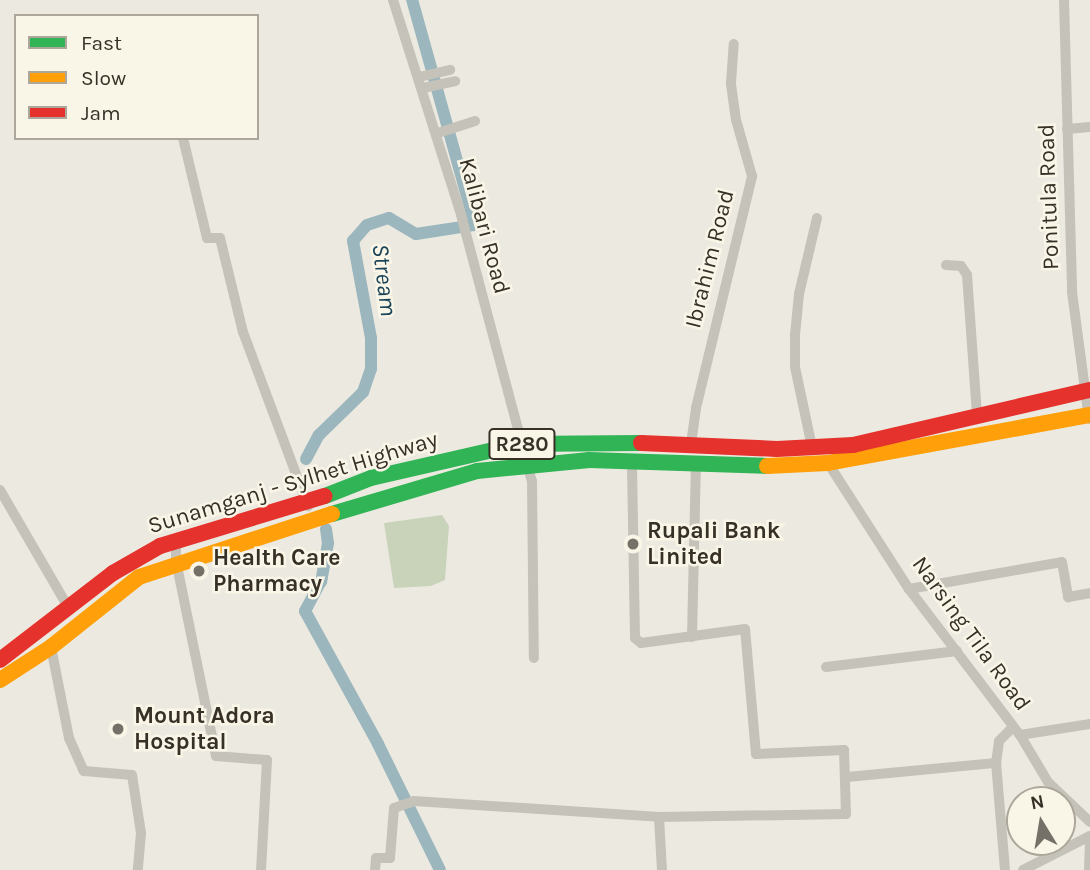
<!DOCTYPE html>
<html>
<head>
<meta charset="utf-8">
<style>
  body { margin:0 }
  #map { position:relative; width:1090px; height:870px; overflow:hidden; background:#eceae0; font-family:Karla,sans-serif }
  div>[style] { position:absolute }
  .green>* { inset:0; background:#c8d3ba }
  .canal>* { height:12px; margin:-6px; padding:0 6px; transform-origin:6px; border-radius:6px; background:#9cb6be }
  .street>* { height:10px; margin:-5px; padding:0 5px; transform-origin:5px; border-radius:5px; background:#c5c2b9 }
  .fast>* { height:16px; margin:-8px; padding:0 8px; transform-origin:8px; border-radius:8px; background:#30b455 }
  .slow>* { height:16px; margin:-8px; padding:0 8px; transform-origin:8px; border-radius:8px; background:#ff9f0a }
  .jam>* { height:16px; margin:-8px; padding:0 8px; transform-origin:8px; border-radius:8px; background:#e5322d }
  .dots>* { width:19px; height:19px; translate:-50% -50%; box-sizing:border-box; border:4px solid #faf6e7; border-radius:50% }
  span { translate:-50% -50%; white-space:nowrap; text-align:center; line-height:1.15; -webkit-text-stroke:5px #faf6e7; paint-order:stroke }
  .shield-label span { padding:2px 5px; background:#faf6e7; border:2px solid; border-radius:5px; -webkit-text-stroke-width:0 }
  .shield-label { font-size:21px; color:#363027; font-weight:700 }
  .street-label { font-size:23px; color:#363027 }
  .poi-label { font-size:23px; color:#363027; font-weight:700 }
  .left { translate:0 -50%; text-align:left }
  .water-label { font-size:24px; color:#1c4458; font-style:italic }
  .legend { position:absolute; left:14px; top:14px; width:245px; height:126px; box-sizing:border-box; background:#faf6e7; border:2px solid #aca79a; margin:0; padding:9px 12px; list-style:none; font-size:21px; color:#363027 }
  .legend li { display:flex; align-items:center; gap:14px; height:35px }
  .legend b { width:35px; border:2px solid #aca79a }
  .north { position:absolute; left:1006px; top:786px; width:70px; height:70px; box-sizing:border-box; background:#faf6e7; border:2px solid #aca79a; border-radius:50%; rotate:349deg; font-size:19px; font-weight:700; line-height:28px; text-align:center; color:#363027 }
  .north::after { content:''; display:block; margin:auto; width:24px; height:32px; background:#767168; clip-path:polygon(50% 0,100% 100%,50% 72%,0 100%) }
</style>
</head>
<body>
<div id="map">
  <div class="green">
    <div style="clip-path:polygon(442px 515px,449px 526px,445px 580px,431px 586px,394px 588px,384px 523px)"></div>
  </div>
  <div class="canal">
    <div style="left:306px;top:459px;width:27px;rotate:-62deg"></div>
    <div style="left:319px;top:435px;width:62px;rotate:-44.3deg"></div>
    <div style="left:363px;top:392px;width:24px;rotate:-71deg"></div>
    <div style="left:371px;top:369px;width:31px;rotate:-90deg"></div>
    <div style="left:371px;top:338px;width:99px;rotate:-100.5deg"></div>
    <div style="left:353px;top:241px;width:21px;rotate:-49deg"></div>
    <div style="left:367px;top:225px;width:23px;rotate:-18deg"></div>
    <div style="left:389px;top:218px;width:31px;rotate:31deg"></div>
    <div style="left:416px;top:234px;width:60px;rotate:-8.7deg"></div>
    <div style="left:475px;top:225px;width:234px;rotate:-105.6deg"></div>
    <div style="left:326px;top:529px;width:14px;rotate:82deg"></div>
    <div style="left:328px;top:543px;width:39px;rotate:100deg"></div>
    <div style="left:321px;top:581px;width:34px;rotate:118deg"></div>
    <div style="left:305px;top:611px;width:152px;rotate:61.2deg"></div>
    <div style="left:378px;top:744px;width:140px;rotate:63.8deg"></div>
  </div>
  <div class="street">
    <div style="left:393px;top:0;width:225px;rotate:72.4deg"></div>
    <div style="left:461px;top:215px;width:275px;rotate:75.1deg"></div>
    <div style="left:532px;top:481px;width:177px;rotate:89.4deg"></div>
    <div style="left:1064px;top:0;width:292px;rotate:88.4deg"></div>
    <div style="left:1072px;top:292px;width:128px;rotate:82.4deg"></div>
    <div style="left:419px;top:77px;width:32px;rotate:-13deg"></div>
    <div style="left:423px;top:88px;width:33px;rotate:-12deg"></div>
    <div style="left:1067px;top:129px;width:23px;rotate:-5deg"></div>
    <div style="left:438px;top:133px;width:39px;rotate:-18deg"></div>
    <div style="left:183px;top:138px;width:103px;rotate:76.5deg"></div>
    <div style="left:207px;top:238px;width:13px"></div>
    <div style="left:220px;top:238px;width:97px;rotate:76.3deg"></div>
    <div style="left:243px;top:332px;width:186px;rotate:69.5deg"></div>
    <div style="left:946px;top:265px;width:15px;rotate:4deg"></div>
    <div style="left:961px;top:266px;width:11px;rotate:56deg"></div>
    <div style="left:967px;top:275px;width:140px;rotate:85.9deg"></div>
    <div style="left:691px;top:444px;width:36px;rotate:-82deg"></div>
    <div style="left:696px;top:408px;width:239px;rotate:-76.4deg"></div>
    <div style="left:752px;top:176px;width:58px;rotate:-105.9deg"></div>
    <div style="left:736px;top:120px;width:37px;rotate:-98deg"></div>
    <div style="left:731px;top:83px;width:39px;rotate:-86deg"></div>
    <div style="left:812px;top:447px;width:82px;rotate:-102deg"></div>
    <div style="left:795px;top:367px;width:32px;rotate:-90deg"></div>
    <div style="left:795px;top:335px;width:41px;rotate:-84.4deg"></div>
    <div style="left:799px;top:294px;width:78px;rotate:-76.7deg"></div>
    <div style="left:828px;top:463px;width:150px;rotate:57.3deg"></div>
    <div style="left:909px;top:589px;width:183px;rotate:52.8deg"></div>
    <div style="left:1020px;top:735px;width:55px;rotate:59.2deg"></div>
    <div style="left:1048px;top:782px;width:58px;rotate:43.6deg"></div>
    <div style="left:0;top:490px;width:135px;rotate:59.8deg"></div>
    <div style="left:176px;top:539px;width:22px;rotate:90deg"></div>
    <div style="left:176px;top:561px;width:199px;rotate:78.4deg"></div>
    <div style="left:216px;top:756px;width:51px;rotate:4.5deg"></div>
    <div style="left:267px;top:760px;width:110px;rotate:93.1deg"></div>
    <div style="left:909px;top:589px;width:155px;rotate:-10deg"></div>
    <div style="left:1062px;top:562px;width:36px;rotate:80deg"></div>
    <div style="left:1068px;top:597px;width:22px;rotate:-10deg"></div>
    <div style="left:692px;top:637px;width:175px;rotate:-88.7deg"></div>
    <div style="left:51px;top:647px;width:93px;rotate:78.8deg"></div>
    <div style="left:69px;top:738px;width:36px;rotate:66deg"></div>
    <div style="left:84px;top:771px;width:48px;rotate:4.8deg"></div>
    <div style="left:132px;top:775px;width:59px;rotate:81.2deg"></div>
    <div style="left:141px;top:833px;width:37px;rotate:95deg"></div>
    <div style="left:826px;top:667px;width:132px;rotate:-7deg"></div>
    <div style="left:1020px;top:735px;width:71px;rotate:-8.9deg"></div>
    <div style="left:847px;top:777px;width:150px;rotate:-5.4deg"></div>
    <div style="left:659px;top:817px;width:53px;rotate:86.8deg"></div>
    <div style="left:375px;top:870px;width:12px;rotate:-85deg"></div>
    <div style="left:376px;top:858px;width:14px"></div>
    <div style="left:390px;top:858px;width:50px;rotate:-85.4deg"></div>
    <div style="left:394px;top:808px;width:21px;rotate:-19deg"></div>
    <div style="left:414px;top:801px;width:246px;rotate:3.7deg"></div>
    <div style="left:659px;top:817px;width:187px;rotate:-0.9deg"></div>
    <div style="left:846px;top:814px;width:64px;rotate:-91.8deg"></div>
    <div style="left:844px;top:750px;width:88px;rotate:177.4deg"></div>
    <div style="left:756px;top:754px;width:125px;rotate:-95deg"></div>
    <div style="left:745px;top:629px;width:105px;rotate:172.3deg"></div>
    <div style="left:641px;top:643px;width:8px;rotate:-140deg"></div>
    <div style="left:635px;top:638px;width:175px;rotate:-91deg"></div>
    <div style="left:1005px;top:870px;width:107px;rotate:-94.8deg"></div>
    <div style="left:996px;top:763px;width:22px;rotate:-82deg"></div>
    <div style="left:999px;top:741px;width:18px;rotate:-45deg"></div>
    <div style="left:1023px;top:870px;width:75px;rotate:-26.9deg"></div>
    <div style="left:1089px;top:870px;width:34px;rotate:-88deg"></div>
  </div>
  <div class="fast">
    <div style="left:325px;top:496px;width:49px;rotate:-21.4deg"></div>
    <div style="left:371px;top:478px;width:152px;rotate:-12.9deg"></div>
    <div style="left:519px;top:444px;width:122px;rotate:-0.5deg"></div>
    <div style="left:332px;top:514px;width:151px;rotate:-16.5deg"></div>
    <div style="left:477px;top:471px;width:113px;rotate:-5.6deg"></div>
    <div style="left:589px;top:460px;width:178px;rotate:1.9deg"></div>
  </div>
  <div class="slow">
    <div style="left:767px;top:466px;width:61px;rotate:-2.8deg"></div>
    <div style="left:828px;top:463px;width:266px;rotate:-10.4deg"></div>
    <div style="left:0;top:680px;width:61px;rotate:-32.9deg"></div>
    <div style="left:51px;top:647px;width:112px;rotate:-38.5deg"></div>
    <div style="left:139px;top:577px;width:203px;rotate:-18.1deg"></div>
  </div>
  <div class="jam">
    <div style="left:641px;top:443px;width:136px;rotate:2.5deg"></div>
    <div style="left:777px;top:449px;width:76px;rotate:-3deg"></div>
    <div style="left:853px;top:445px;width:243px;rotate:-13.1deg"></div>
    <div style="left:0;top:660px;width:143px;rotate:-37.6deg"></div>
    <div style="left:113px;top:573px;width:54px;rotate:-29.9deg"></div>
    <div style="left:160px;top:546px;width:172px;rotate:-16.9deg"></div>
  </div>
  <div class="dots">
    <div style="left:633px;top:544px;background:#767168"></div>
    <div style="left:199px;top:571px;background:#767168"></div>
    <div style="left:118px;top:729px;background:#767168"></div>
  </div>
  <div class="shield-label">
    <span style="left:522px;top:444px">R280</span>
  </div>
  <div class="street-label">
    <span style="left:1049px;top:197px;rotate:-92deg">Ponitula Road</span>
    <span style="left:484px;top:226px;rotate:75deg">Kalibari Road</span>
    <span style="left:710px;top:259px;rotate:-76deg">Ibrahim Road</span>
    <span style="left:293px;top:483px;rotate:-17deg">Sunamganj - Sylhet Highway</span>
    <span style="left:971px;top:634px;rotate:54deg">Narsing Tila Road</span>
  </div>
  <div class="poi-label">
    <span class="left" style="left:647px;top:544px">Rupali Bank<br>Linited</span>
    <span class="left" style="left:213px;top:571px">Health Care<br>Pharmacy</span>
    <span class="left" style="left:134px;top:729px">Mount Adora<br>Hospital</span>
  </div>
  <div class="water-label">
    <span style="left:384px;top:280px;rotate:83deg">Stream</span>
  </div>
  <ul class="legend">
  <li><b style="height:9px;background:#30b455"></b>Fast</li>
  <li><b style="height:9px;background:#ff9f0a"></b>Slow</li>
  <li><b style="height:9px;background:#e5322d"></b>Jam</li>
  </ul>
  <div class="north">N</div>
</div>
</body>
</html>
